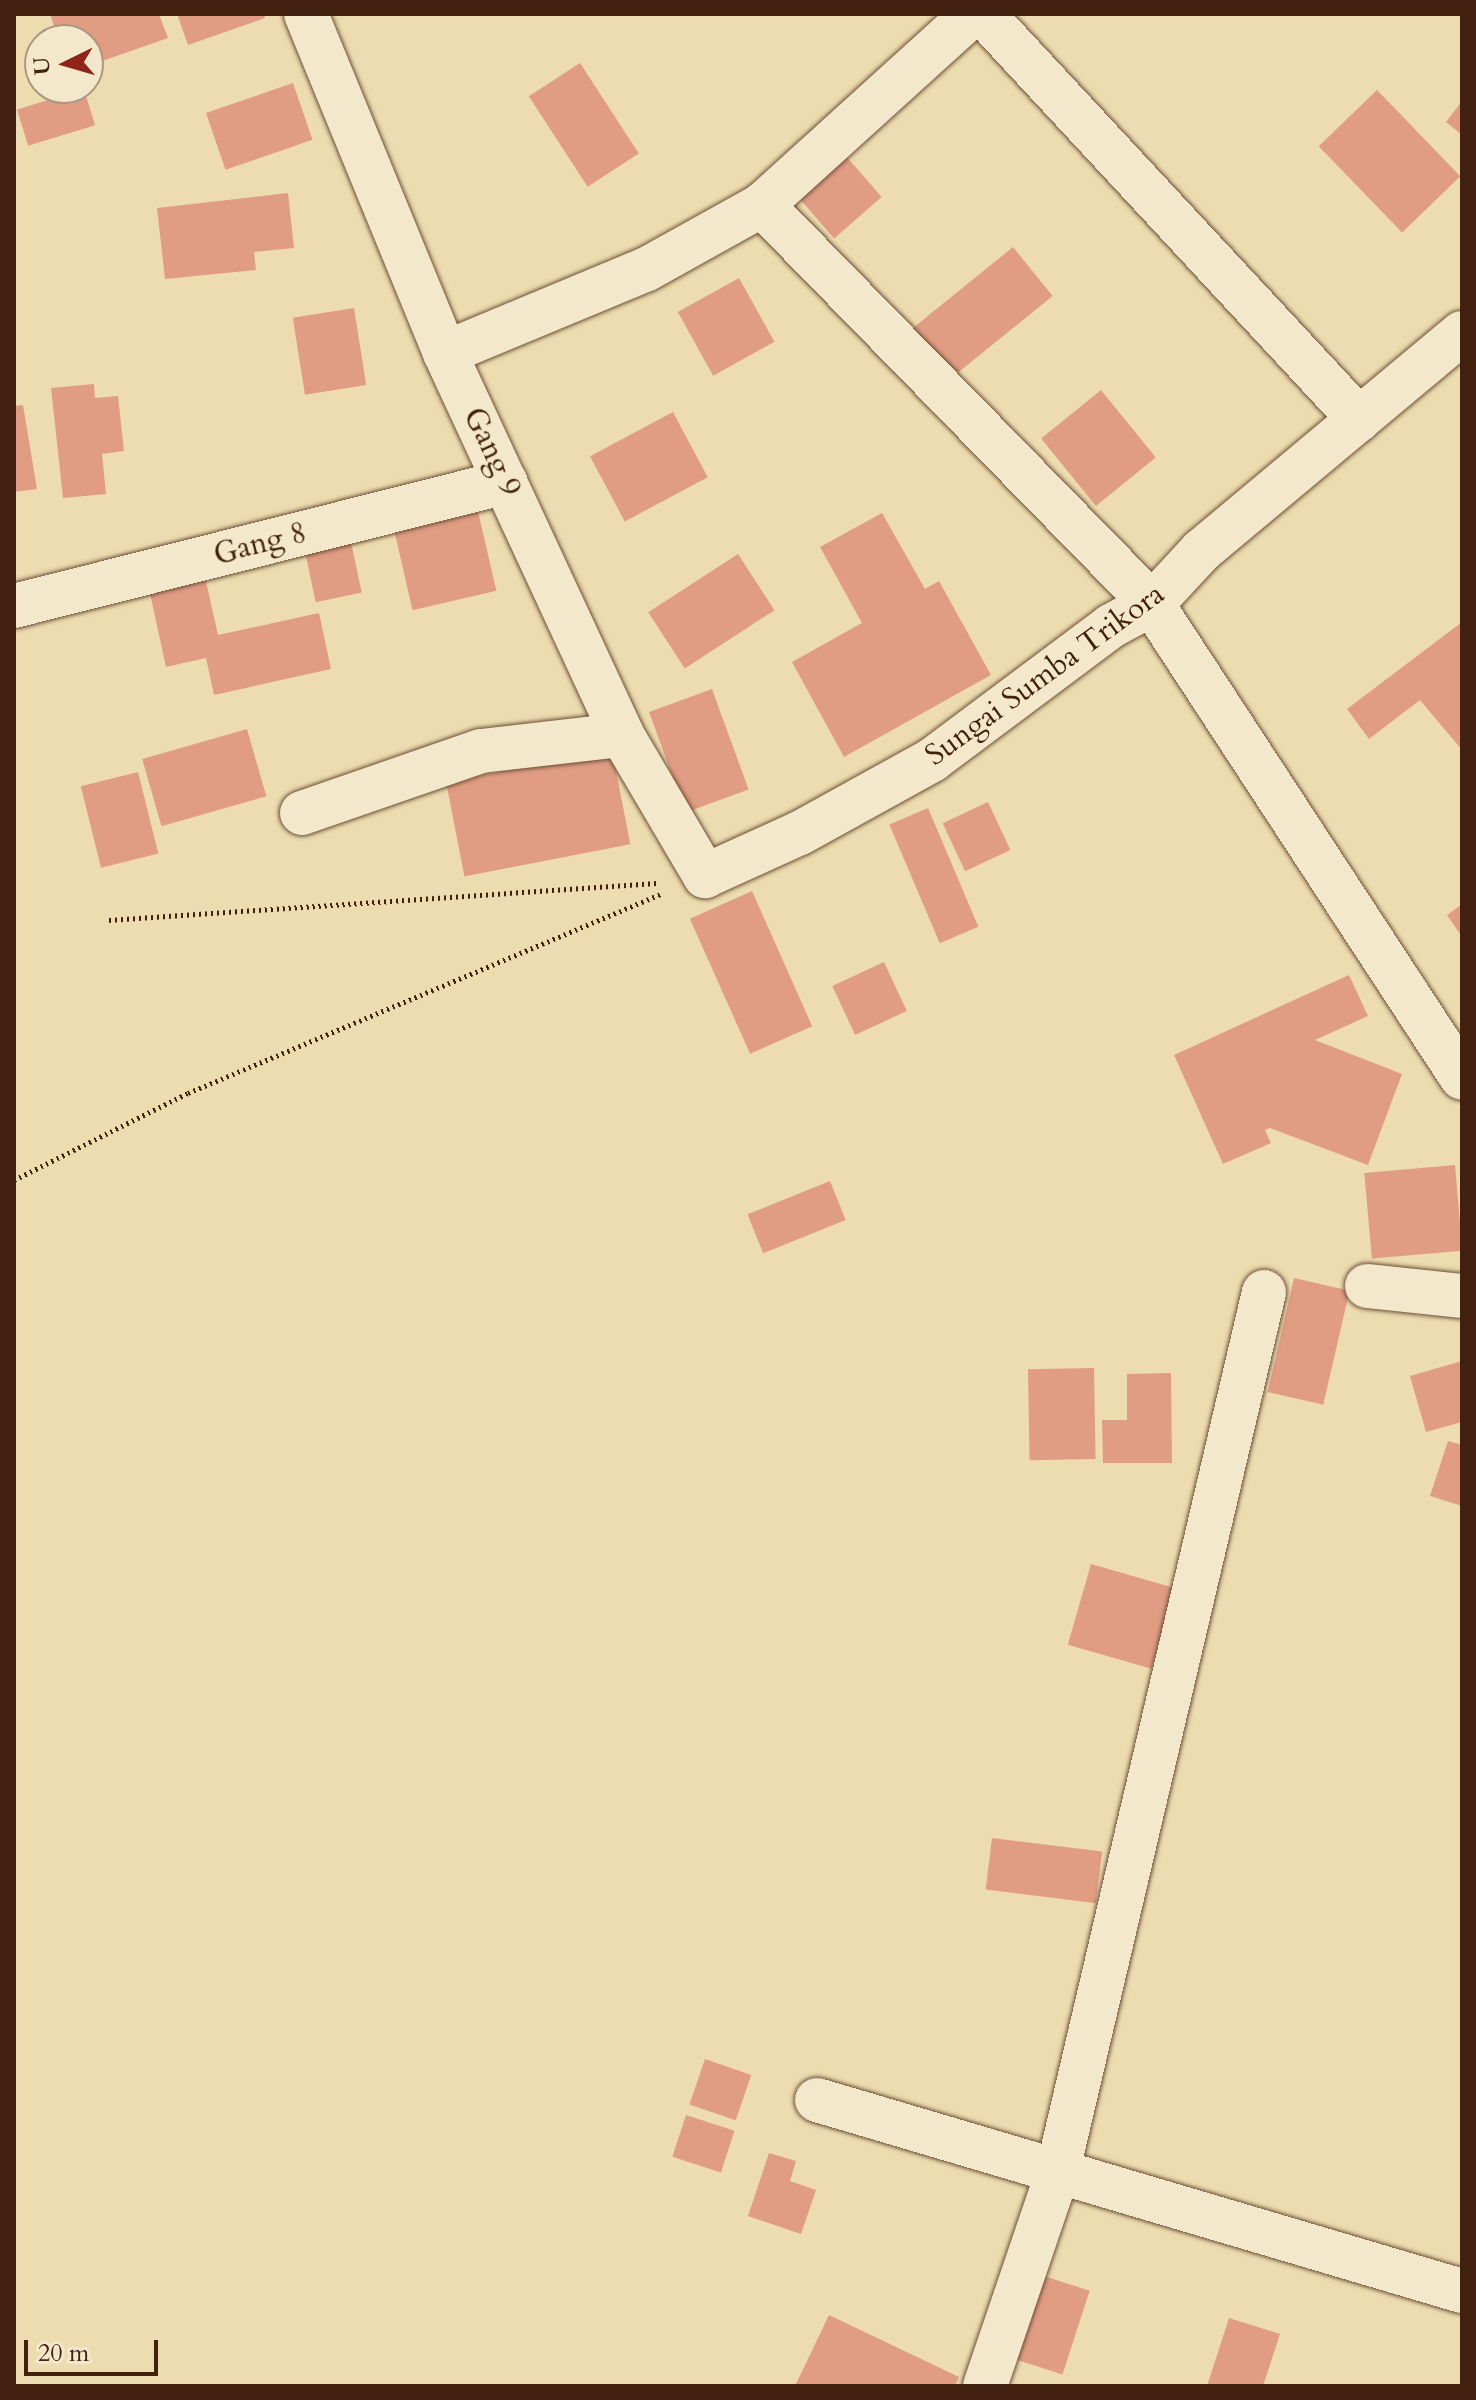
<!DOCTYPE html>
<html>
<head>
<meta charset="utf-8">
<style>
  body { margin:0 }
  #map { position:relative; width:1476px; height:2400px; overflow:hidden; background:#eddcaf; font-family:Cardo,serif }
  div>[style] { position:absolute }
  .building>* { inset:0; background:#e19d84; transform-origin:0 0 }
  .path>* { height:5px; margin-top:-2.5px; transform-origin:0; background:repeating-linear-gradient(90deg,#42200f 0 2px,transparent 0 6px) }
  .roads { filter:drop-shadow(0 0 2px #6d4f37) drop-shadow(0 0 2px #6d4f37) }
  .street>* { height:44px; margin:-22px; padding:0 22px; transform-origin:22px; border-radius:22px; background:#f3e8cb }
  span { translate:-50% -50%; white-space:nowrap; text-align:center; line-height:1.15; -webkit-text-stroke:7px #f3e8cb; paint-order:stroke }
  .street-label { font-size:30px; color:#42200f }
  .frame { position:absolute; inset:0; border:16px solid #42200f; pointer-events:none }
  .north { position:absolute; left:24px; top:24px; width:80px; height:80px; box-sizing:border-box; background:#f3e8cb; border:2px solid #ac9880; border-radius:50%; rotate:265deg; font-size:22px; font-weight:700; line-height:32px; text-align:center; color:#42200f }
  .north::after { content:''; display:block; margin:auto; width:28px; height:36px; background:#8f2418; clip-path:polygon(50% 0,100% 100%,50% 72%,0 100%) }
  .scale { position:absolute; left:24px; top:2340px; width:134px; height:36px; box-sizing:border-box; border:4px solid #42200f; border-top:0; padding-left:10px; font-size:24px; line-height:28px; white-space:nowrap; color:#42200f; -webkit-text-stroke:6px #f3e8cb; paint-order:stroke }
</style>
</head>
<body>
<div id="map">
  <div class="building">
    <div style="clip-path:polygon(50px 14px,159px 14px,168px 38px,88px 66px,88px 40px,59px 40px)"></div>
    <div style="clip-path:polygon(177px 14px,264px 14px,265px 18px,188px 45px)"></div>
    <div style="left:580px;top:63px;width:108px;height:61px;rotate:57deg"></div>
    <div style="left:293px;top:83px;width:60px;height:92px;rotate:71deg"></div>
    <div style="left:84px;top:89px;width:38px;height:70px;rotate:73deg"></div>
    <div style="left:1377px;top:90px;width:120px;height:81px;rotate:46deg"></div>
    <div style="clip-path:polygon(1462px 101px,1462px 135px,1446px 122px)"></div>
    <div style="left:839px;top:148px;width:65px;height:63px;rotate:49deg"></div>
    <div style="clip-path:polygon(288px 193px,294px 248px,254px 252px,256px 270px,165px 279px,157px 208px)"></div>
    <div style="left:1013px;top:247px;width:63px;height:128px;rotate:51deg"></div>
    <div style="left:739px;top:278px;width:73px;height:70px;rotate:61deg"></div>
    <div style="left:354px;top:308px;width:78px;height:62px;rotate:81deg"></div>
    <div style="clip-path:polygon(94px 384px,95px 398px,118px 396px,124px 451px,102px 454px,106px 494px,63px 498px,51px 388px)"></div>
    <div style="left:1101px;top:390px;width:87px;height:77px;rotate:51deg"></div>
    <div style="clip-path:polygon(23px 405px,37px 489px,14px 492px,14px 406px)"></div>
    <div style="left:673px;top:412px;width:74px;height:94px;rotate:62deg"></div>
    <div style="left:477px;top:507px;width:86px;height:86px;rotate:77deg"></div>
    <div style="clip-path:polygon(882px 513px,925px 589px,939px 581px,991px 675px,844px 757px,792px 662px,862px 623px,820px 547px)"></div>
    <div style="left:348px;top:528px;width:66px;height:47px;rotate:78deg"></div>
    <div style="left:738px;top:554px;width:67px;height:107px;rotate:57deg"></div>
    <div style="clip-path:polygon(205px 577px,218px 635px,319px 613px,331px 669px,214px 695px,206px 658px,166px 667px,149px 589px)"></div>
    <div style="clip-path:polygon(1462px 622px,1462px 750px,1420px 700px,1369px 739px,1347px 709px)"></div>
    <div style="left:712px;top:689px;width:107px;height:67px;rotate:70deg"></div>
    <div style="left:247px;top:729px;width:70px;height:109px;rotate:74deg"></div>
    <div style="left:612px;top:750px;width:96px;height:169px;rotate:79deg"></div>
    <div style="left:138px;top:772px;width:84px;height:59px;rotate:76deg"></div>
    <div style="left:988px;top:802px;width:53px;height:50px;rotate:65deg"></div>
    <div style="left:928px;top:808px;width:129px;height:42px;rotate:67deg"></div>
    <div style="left:752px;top:891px;width:148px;height:68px;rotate:66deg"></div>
    <div style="clip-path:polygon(1462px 904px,1462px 937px,1447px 915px)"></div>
    <div style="left:884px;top:962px;width:54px;height:57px;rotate:65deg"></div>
    <div style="clip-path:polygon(1349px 975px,1368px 1016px,1315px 1040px,1402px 1074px,1368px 1165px,1270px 1128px,1265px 1130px,1271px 1143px,1223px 1164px,1174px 1055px)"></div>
    <div style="left:1455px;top:1165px;width:86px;height:91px;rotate:85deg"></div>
    <div style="left:830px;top:1181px;width:42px;height:89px;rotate:68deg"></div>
    <div style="left:1294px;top:1278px;width:57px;height:117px;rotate:13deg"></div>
    <div style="clip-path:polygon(1462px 1361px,1462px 1422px,1426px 1432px,1410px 1376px)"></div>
    <div style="left:1094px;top:1368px;width:91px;height:66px;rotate:89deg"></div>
    <div style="clip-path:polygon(1171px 1373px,1172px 1463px,1103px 1463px,1102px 1420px,1127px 1420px,1127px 1374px)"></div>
    <div style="clip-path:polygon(1448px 1441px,1462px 1445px,1462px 1506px,1430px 1496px)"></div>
    <div style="left:1091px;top:1564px;width:87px;height:84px;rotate:16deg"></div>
    <div style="left:992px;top:1838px;width:111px;height:52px;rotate:7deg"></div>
    <div style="left:705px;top:2059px;width:49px;height:48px;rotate:19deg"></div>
    <div style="left:686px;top:2115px;width:51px;height:44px;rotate:18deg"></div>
    <div style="clip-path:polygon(769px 2153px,796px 2161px,790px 2181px,816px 2190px,801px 2234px,748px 2216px)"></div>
    <div style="left:1044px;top:2276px;width:48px;height:88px;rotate:18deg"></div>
    <div style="clip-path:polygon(829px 2315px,959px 2377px,955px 2386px,795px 2386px)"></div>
    <div style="clip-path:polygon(1229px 2318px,1280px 2334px,1263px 2386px,1207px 2386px)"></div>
  </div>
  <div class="path">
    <div style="left:109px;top:920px;width:549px;rotate:-3.86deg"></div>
    <div style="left:14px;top:1180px;width:195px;rotate:-26.6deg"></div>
    <div style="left:188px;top:1093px;width:515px;rotate:-22.83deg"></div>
  </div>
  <div class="roads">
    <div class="street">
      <div style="left:306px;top:14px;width:366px;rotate:67.7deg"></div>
      <div style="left:445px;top:353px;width:421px;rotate:65.1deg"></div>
      <div style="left:622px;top:735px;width:164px;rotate:59.5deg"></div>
      <div style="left:705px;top:876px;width:104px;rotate:-24.4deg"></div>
      <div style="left:800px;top:833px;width:151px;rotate:-28.9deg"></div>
      <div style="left:932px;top:760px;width:224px;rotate:-36.8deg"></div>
      <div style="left:1111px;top:626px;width:47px;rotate:-28.2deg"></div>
      <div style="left:1152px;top:604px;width:72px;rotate:-47.2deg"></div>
      <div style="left:1201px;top:551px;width:340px;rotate:-39.9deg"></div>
      <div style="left:983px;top:14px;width:553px;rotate:47.13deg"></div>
      <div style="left:762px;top:205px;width:558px;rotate:45.65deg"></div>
      <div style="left:1152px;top:604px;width:566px;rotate:56.81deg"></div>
      <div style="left:445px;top:353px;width:219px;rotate:-22.6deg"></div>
      <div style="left:647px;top:269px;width:132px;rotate:-29.1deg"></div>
      <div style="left:762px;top:205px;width:285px;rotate:-42.2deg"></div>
      <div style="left:14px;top:606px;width:507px;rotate:-14.15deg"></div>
      <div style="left:302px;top:813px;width:189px;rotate:-19.1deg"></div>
      <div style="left:481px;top:751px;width:142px;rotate:-6.5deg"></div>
      <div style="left:1367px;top:1286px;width:96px;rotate:6deg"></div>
      <div style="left:817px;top:2100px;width:673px;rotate:16.5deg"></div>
      <div style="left:985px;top:2386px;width:224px;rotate:-71.2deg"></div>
      <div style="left:1057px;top:2174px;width:906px;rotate:-76.79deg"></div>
    </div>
  </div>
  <div class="street-label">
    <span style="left:492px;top:452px;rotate:65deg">Gang 9</span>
    <span style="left:260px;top:544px;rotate:-14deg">Gang 8</span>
    <span style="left:1045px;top:675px;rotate:-36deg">Sungai Sumba Trikora</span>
  </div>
  <div class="frame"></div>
  <div class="north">U</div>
  <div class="scale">20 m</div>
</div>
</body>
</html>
